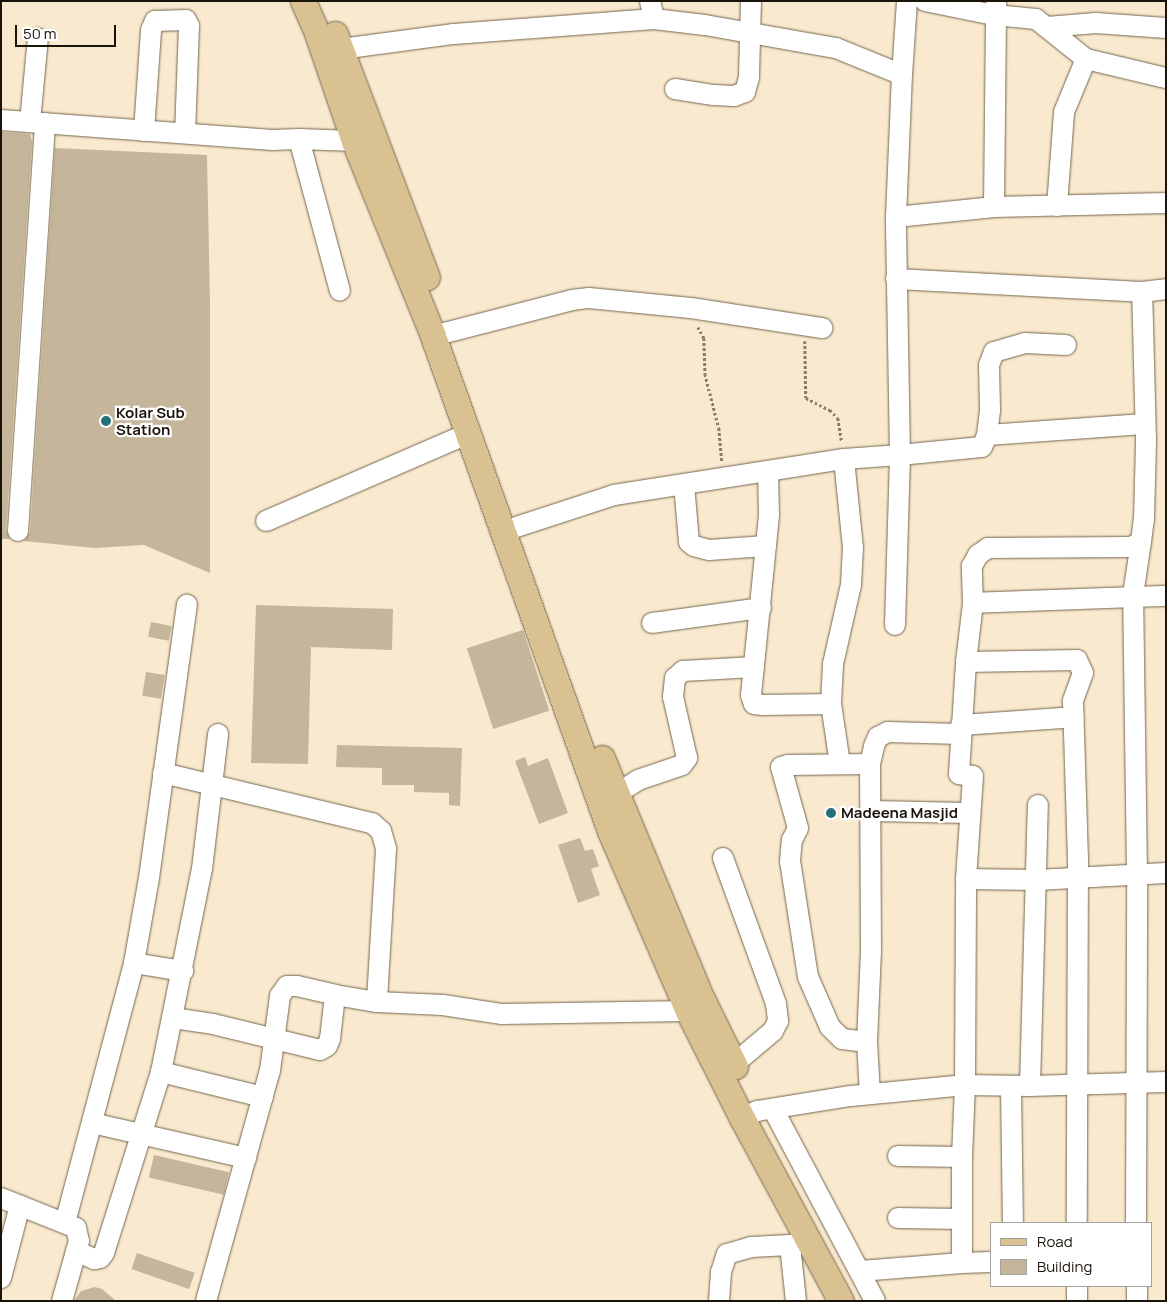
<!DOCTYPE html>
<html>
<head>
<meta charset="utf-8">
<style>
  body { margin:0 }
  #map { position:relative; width:1167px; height:1302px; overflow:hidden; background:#f9e9ce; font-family:Manrope,sans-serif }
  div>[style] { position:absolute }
  .building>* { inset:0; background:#c4b59b; transform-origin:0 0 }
  .path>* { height:2.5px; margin-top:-1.25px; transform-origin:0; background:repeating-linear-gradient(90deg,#877c6b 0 2.5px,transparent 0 5px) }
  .roads { filter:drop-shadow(0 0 1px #73654d) drop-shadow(0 0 1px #73654d) }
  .minor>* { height:20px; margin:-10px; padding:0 10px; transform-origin:10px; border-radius:10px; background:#fff }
  .major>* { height:25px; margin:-12.5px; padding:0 12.5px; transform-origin:12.5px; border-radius:12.5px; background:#dac191 }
  .dots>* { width:14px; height:14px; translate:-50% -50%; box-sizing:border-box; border:2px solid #fff; border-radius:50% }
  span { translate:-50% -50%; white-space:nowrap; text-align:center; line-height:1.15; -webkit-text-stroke:4.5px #fff; paint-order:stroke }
  .poi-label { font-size:15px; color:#19130a; font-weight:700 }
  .left { translate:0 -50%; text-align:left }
  .frame { position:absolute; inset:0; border:2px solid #19130a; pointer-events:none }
  .legend { position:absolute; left:990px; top:1222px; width:162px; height:65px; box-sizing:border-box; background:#fff; border:1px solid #a3a19d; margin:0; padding:6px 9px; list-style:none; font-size:15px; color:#19130a }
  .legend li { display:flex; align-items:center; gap:10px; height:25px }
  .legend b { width:25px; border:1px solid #a3a19d }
  .scale { position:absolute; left:15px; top:25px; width:101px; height:22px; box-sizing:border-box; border:2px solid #19130a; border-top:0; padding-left:6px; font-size:15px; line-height:18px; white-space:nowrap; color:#19130a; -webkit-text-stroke:4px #fff; paint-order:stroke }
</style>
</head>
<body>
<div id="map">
  <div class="building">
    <div style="clip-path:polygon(1px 132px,30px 134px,32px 141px,6px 530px,10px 539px,1px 539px)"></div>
    <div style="clip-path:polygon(55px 148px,207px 155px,210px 303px,210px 573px,144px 545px,94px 548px,24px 541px,30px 532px)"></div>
    <div style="clip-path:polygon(256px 605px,393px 609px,392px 650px,311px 647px,308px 764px,251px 763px)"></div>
    <div style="left:151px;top:622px;width:21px;height:15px;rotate:11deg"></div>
    <div style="left:523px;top:630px;width:85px;height:59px;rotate:72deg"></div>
    <div style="left:146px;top:672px;width:19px;height:24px;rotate:9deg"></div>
    <div style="clip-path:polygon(337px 745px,462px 748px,460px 806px,449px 805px,449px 793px,414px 792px,414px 785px,382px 785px,382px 768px,336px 767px)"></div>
    <div style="clip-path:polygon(525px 757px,528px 766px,548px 758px,568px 813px,539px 824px,515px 761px)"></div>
    <div style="clip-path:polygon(580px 838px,585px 851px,593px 849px,599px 866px,591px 869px,600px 895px,578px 903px,558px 845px)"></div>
    <div style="left:154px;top:1155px;width:77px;height:23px;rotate:13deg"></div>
    <div style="left:137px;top:1253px;width:61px;height:17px;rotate:19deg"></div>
    <div style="clip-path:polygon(95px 1287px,102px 1289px,116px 1301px,74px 1301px,81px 1291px)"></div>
  </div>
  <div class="path">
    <div style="left:698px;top:327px;width:13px;rotate:61deg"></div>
    <div style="left:704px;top:338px;width:36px;rotate:88deg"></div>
    <div style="left:705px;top:374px;width:56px;rotate:75.5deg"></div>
    <div style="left:719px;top:428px;width:34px;rotate:85deg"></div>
    <div style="left:805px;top:341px;width:57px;rotate:89deg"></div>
    <div style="left:806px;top:398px;width:27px;rotate:27deg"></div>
    <div style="left:830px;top:410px;width:11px;rotate:45deg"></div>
    <div style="left:838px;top:418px;width:24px;rotate:81deg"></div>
  </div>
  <div class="roads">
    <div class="minor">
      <div style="left:650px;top:1px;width:18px;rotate:77deg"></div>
      <div style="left:925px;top:1px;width:70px;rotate:11.5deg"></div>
      <div style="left:994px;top:15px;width:42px;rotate:5.4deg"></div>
      <div style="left:1036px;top:19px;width:64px;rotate:38.7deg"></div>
      <div style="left:1086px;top:59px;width:82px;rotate:13.4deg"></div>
      <div style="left:1047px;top:27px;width:49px;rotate:-4.7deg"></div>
      <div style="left:1096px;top:23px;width:70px;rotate:4.1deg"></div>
      <div style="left:341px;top:49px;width:114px;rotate:-7.6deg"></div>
      <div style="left:454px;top:34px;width:201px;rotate:-4.3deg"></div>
      <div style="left:654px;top:19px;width:51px;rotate:6.7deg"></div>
      <div style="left:705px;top:25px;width:133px;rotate:10deg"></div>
      <div style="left:836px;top:48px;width:71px;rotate:22.2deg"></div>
      <div style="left:902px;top:75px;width:74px;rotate:-86.1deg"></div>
      <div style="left:675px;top:89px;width:39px;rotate:9deg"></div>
      <div style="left:714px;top:95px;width:20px;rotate:3deg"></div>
      <div style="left:734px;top:96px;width:12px;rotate:-20deg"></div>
      <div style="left:745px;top:92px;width:16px;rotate:-75deg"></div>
      <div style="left:749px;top:77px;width:76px;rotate:-88.5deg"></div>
      <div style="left:1px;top:120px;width:272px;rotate:4.2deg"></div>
      <div style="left:272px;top:140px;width:27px;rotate:-2deg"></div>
      <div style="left:299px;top:139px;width:55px;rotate:2.1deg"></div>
      <div style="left:354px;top:141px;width:13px;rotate:-9deg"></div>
      <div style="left:30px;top:122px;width:84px;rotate:-84.6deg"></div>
      <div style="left:144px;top:131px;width:101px;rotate:-86deg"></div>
      <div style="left:151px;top:30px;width:10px;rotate:-66deg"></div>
      <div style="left:155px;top:21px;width:31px;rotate:-2deg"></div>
      <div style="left:186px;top:20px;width:7px;rotate:63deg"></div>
      <div style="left:189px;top:26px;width:107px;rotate:92.1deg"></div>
      <div style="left:299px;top:139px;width:157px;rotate:74.9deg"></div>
      <div style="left:1057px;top:206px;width:94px;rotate:-85.7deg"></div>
      <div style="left:1064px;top:112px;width:57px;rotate:-67.5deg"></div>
      <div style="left:994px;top:207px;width:204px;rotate:-89.4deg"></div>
      <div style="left:896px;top:217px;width:142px;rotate:-87.6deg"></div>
      <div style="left:896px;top:279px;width:246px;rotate:3deg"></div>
      <div style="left:1142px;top:292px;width:24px;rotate:-7deg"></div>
      <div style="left:433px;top:336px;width:144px;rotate:-14.5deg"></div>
      <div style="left:572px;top:300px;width:17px;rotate:-7deg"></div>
      <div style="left:589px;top:298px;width:102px;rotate:5.6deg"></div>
      <div style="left:691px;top:308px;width:133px;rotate:8.7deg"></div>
      <div style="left:987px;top:435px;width:158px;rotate:-4deg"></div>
      <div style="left:768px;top:471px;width:44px;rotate:88.7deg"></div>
      <div style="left:769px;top:515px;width:181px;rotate:95.7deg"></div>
      <div style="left:751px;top:695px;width:9px;rotate:72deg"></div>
      <div style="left:754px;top:704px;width:9px;rotate:6deg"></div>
      <div style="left:763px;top:705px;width:68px;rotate:-0.8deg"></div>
      <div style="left:684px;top:484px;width:58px;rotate:85.1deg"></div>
      <div style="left:689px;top:542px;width:6px;rotate:39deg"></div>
      <div style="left:694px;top:546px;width:16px;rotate:15deg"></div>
      <div style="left:709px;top:550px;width:57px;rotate:-4deg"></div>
      <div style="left:266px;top:521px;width:221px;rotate:-23.4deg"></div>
      <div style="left:18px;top:531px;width:409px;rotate:-86.2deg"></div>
      <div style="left:504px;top:531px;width:116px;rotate:-18.1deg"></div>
      <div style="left:614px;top:495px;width:233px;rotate:-8.9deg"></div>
      <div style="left:844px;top:459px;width:56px;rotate:-4.1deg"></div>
      <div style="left:900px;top:455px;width:238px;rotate:-91deg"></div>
      <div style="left:896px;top:217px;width:99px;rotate:-5.8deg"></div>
      <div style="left:994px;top:207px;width:172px;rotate:-1.3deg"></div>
      <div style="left:973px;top:603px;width:193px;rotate:-2.1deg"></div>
      <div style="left:652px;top:623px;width:110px;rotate:-7.8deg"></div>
      <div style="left:895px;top:625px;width:170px;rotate:-88.3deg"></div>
      <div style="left:900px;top:455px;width:82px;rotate:-5.6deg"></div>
      <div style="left:982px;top:447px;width:13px;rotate:-67deg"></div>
      <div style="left:987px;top:435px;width:26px;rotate:-83deg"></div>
      <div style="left:990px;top:409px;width:44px;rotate:-91.3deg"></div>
      <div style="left:989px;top:365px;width:14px;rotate:-69deg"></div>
      <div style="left:994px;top:352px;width:32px;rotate:-16deg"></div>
      <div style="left:1025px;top:343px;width:41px;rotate:2.8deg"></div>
      <div style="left:966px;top:662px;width:111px;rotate:-1deg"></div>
      <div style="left:1077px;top:660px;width:14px;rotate:65deg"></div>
      <div style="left:1083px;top:673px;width:30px;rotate:110deg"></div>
      <div style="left:1073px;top:701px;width:156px;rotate:88.2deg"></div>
      <div style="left:1078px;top:857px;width:366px;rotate:90.2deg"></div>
      <div style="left:961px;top:725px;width:113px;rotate:-4deg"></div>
      <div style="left:840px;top:764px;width:61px;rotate:-98.5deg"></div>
      <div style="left:831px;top:704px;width:40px;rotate:-87.1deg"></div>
      <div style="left:833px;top:664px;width:81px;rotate:-77.2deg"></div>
      <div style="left:851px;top:585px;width:37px;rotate:-87deg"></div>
      <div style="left:853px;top:548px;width:89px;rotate:-95.8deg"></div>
      <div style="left:163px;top:773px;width:215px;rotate:13.5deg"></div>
      <div style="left:372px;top:823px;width:12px;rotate:42deg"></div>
      <div style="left:381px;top:831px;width:19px;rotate:74deg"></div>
      <div style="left:386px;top:849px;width:153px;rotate:93.4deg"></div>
      <div style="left:616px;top:794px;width:26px;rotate:-32deg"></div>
      <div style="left:638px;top:780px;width:46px;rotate:-18.8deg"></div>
      <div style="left:682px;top:765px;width:9px;rotate:-54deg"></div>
      <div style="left:687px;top:758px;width:63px;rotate:-102.9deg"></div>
      <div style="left:673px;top:697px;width:19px;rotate:-84deg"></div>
      <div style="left:675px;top:678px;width:11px;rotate:-41deg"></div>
      <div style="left:683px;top:671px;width:71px;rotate:-3.2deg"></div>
      <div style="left:872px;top:811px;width:98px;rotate:1.2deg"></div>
      <div style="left:723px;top:858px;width:155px;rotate:70deg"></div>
      <div style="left:776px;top:1004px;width:17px;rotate:83deg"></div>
      <div style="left:778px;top:1021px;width:11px;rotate:117deg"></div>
      <div style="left:773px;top:1031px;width:51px;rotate:139.8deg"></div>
      <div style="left:966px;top:879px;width:71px;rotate:0.8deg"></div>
      <div style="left:1037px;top:880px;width:129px;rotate:-3.1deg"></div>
      <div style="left:134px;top:963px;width:50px;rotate:9.3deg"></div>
      <div style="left:173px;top:1018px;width:40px;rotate:8.5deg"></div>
      <div style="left:213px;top:1024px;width:110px;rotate:13.7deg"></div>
      <div style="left:320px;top:1050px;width:8px;rotate:-30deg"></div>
      <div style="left:327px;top:1046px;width:8px;rotate:-67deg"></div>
      <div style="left:330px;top:1039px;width:44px;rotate:-83.5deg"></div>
      <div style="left:867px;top:1042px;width:25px;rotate:-173deg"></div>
      <div style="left:842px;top:1039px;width:17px;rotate:-135deg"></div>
      <div style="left:830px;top:1027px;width:55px;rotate:-113.7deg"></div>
      <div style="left:808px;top:977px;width:117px;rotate:-98.8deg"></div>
      <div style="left:790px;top:861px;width:21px;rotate:-85deg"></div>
      <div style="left:792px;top:840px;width:13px;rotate:-63deg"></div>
      <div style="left:798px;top:828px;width:63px;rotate:-105.6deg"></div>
      <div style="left:781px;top:767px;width:7px;rotate:-16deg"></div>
      <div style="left:788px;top:765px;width:82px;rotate:-0.7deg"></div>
      <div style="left:161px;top:1072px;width:105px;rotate:13.8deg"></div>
      <div style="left:1011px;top:1086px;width:137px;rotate:89.2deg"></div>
      <div style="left:1030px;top:1086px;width:281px;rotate:-88.4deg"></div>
      <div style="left:870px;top:1094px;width:52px;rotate:-93.3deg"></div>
      <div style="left:867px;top:1042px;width:91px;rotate:-87.5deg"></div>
      <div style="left:871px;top:951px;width:187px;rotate:-90.3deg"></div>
      <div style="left:870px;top:764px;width:18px;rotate:-77deg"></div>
      <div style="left:874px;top:746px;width:10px;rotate:-66deg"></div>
      <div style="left:878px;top:737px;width:11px;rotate:-27deg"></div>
      <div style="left:888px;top:732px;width:72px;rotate:1.6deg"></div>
      <div style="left:773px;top:1109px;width:217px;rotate:62deg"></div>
      <div style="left:742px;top:1118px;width:17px;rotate:-25deg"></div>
      <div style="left:757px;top:1111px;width:95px;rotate:-9.1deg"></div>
      <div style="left:851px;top:1096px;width:115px;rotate:-5.5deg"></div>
      <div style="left:965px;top:1085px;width:65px;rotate:0.9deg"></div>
      <div style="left:1030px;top:1086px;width:136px;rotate:-1.7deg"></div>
      <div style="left:92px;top:1123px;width:158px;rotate:12.8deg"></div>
      <div style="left:898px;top:1156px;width:64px;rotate:0.9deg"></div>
      <div style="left:962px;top:1157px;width:72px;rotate:-87.6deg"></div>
      <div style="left:965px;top:1085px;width:206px;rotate:-89.7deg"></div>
      <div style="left:966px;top:879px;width:103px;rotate:-86.1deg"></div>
      <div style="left:973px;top:776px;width:14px;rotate:-172deg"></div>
      <div style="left:959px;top:774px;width:112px;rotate:-86.4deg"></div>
      <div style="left:966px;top:662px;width:59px;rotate:-83.2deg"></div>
      <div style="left:973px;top:603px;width:37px;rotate:-92deg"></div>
      <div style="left:972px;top:566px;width:13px;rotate:-61deg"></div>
      <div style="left:978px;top:555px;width:12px;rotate:-35deg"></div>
      <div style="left:988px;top:548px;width:143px;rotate:-0.4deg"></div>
      <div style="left:1131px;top:547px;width:11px;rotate:-27deg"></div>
      <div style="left:1141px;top:542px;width:23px;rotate:-83deg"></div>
      <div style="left:1144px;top:519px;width:79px;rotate:-88.5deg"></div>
      <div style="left:1146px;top:440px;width:148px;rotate:-91.5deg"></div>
      <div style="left:1px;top:1198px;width:81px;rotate:21.8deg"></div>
      <div style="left:76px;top:1228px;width:13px;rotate:77deg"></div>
      <div style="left:79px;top:1241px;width:62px;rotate:105.8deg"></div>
      <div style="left:898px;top:1218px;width:64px;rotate:0.9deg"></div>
      <div style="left:962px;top:1219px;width:62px;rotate:-90deg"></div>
      <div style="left:65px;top:1223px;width:269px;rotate:-75.1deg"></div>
      <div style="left:134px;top:963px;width:86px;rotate:-80deg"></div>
      <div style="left:149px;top:878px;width:276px;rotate:-82.1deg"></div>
      <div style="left:1136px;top:1223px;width:349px;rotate:-89.8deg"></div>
      <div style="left:1137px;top:874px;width:279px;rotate:-90.8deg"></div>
      <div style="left:1133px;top:595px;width:54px;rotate:-81.4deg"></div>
      <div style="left:790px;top:1245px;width:56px;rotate:83.9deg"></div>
      <div style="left:76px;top:1251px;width:20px;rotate:24deg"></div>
      <div style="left:94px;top:1259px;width:6px;rotate:-9deg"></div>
      <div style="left:100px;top:1258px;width:6px;rotate:-51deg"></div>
      <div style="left:104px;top:1253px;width:190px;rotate:-72.5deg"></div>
      <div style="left:161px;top:1072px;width:207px;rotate:-78.6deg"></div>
      <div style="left:202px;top:869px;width:136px;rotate:-83.2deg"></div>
      <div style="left:962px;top:1263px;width:29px;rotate:-2deg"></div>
      <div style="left:860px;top:1271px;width:102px;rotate:-4.5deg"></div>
      <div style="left:962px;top:1263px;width:44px;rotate:-90deg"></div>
      <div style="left:1px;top:1278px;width:75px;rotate:-75.4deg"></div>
      <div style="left:1137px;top:1286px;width:15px;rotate:90deg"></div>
      <div style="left:206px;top:1301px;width:239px;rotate:-74.5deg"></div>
      <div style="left:270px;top:1071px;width:76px;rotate:-82.4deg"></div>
      <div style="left:280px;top:996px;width:12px;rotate:-55deg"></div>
      <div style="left:287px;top:986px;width:10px"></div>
      <div style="left:297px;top:986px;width:39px;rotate:13deg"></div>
      <div style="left:335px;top:995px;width:43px;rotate:9.5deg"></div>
      <div style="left:377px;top:1002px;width:66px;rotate:2.6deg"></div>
      <div style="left:443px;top:1005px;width:60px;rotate:8.7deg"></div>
      <div style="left:502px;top:1014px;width:186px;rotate:-0.9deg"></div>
      <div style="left:719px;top:1301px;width:29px;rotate:-86deg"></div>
      <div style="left:721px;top:1272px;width:19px;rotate:-72deg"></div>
      <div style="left:727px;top:1254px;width:25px;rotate:-16deg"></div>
      <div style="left:751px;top:1247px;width:39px;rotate:-3deg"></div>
      <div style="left:790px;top:1245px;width:19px;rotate:-12deg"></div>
      <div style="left:1077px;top:1301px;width:15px;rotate:-90deg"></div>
    </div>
    <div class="major">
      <div style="left:303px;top:1px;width:35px;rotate:66deg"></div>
      <div style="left:317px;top:33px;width:114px;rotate:71.1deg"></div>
      <div style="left:354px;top:141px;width:210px;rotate:67.9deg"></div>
      <div style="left:433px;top:336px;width:526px;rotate:70.32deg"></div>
      <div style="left:610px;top:831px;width:196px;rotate:66.6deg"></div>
      <div style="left:688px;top:1011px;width:120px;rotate:63.2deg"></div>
      <div style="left:742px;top:1118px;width:208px;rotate:61.6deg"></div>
      <div style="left:335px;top:34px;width:260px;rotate:69.3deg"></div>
      <div style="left:602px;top:758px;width:261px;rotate:67.5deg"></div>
      <div style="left:702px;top:999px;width:75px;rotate:63.8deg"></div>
    </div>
  </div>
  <div class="dots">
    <div style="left:106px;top:421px;background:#276f7a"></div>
    <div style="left:831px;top:813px;background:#276f7a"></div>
  </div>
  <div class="poi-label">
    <span class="left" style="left:116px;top:421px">Kolar Sub<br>Station</span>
    <span class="left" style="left:841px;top:813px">Madeena Masjid</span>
  </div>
  <div class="frame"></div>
  <ul class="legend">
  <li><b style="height:6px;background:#dac191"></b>Road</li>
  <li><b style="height:14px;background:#c4b59b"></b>Building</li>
  </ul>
  <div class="scale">50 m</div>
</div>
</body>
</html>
